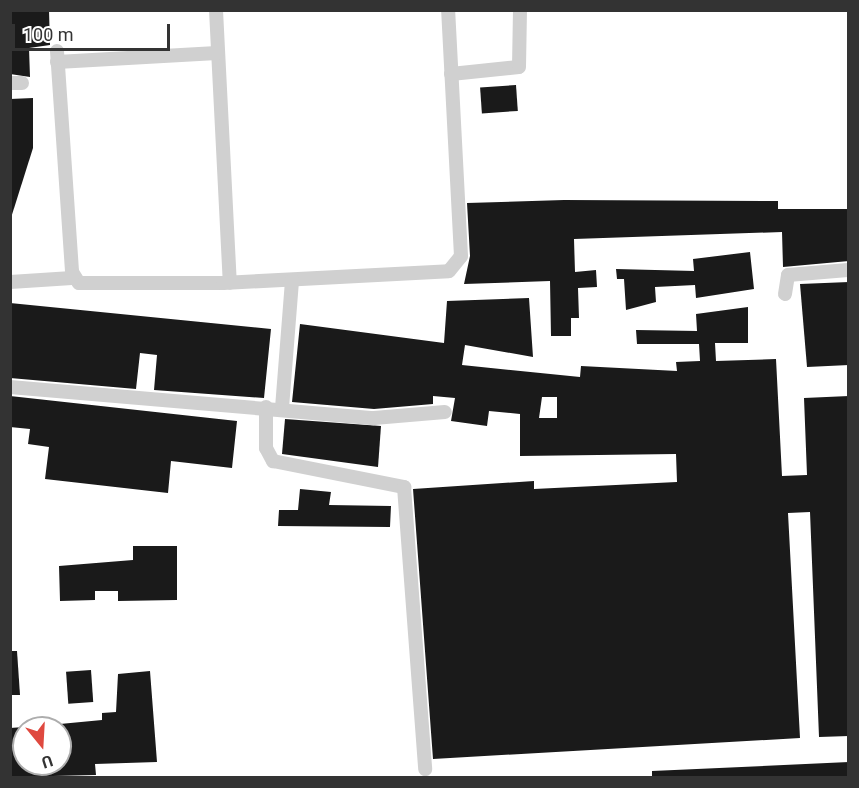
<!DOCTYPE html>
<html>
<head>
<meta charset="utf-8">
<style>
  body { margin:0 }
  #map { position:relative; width:859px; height:788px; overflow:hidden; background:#fff; font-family:Roboto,sans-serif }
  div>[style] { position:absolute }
  .building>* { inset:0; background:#1a1a1a; transform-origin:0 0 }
  .minor>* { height:14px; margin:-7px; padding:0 7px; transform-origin:7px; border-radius:7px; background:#d0d0d0 }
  span { translate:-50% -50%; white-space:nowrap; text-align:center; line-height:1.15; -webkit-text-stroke:6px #fff; paint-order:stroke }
  .frame { position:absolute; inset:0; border:12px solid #333; pointer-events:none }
  .north { position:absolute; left:12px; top:716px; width:60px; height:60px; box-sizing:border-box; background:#fff; border:2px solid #adadad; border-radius:50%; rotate:162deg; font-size:16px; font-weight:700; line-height:24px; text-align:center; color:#333 }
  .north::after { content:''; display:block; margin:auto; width:21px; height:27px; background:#df493f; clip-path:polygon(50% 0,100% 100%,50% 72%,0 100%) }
  .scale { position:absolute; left:12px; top:24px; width:158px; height:27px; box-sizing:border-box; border:3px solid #333; border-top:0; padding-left:8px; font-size:18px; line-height:21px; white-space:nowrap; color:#333; -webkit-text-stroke:4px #fff; paint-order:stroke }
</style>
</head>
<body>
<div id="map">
  <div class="building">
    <div style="clip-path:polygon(10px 10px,49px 10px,50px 45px,29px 48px,30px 77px,10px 74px)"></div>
    <div style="left:516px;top:85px;width:26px;height:36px;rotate:86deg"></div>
    <div style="clip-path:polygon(33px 98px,33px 148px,10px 221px,10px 99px)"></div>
    <div style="clip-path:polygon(564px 200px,778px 201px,778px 209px,849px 209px,849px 261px,783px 267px,782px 232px,574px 239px,575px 272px,596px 270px,597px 287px,578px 288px,579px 318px,571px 318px,571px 336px,551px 336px,550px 281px,464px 284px,470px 256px,467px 203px)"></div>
    <div style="clip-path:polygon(750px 252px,754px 289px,696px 298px,695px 285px,655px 287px,656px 302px,626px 310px,624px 279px,617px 279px,616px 269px,694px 271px,693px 259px)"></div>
    <div style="clip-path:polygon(849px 282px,849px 365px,807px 367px,800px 284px)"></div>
    <div style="clip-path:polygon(evenodd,529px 298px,533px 357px,465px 345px,462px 365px,580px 377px,581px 366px,677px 371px,676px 362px,700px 361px,699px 344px,637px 344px,636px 330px,697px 331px,696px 314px,748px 307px,748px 343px,715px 343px,716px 361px,776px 359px,782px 476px,807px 475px,804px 398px,849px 396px,849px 736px,819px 737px,810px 512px,788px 513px,800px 738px,433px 759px,413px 489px,534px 481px,534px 489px,677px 482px,676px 454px,520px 456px,520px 414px,489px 411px,487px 426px,451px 421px,455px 398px,433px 396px,433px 404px,374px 409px,292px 402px,300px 324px,444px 343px,447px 301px,529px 298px,542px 397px,557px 397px,557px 418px,539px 418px,542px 397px)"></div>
    <div style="clip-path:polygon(10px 303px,271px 329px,264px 398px,154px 390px,157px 355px,140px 353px,136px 389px,10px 378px)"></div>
    <div style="clip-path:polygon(10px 396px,237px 421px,232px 468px,171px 461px,168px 493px,45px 479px,49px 447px,28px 444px,30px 429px,10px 427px)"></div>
    <div style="clip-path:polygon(285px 419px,381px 426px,378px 467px,282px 454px)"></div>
    <div style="clip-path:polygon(300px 489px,331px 492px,329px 505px,391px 506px,390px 527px,278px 526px,279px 510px,298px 510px)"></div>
    <div style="clip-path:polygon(133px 546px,177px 546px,177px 600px,118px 601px,118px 591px,95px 591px,95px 600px,60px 601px,59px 566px,133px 560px)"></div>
    <div style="clip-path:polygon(10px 651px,17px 651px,20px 695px,10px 695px)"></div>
    <div style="left:91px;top:670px;width:32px;height:25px;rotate:86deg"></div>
    <div style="clip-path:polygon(150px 671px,157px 762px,95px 764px,96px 775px,10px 777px,10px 728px,24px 727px,24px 764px,60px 764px,60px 724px,102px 720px,102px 713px,116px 712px,118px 674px)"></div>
    <div style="clip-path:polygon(849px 762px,849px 777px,652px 777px,652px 771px)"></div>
  </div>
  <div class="minor">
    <div style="left:216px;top:10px;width:273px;rotate:87.1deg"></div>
    <div style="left:57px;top:51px;width:222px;rotate:86.1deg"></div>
    <div style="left:72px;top:272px;width:13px;rotate:58deg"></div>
    <div style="left:79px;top:283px;width:144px"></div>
    <div style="left:223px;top:283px;width:226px;rotate:-3deg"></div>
    <div style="left:449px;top:271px;width:19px;rotate:-51deg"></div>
    <div style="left:461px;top:256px;width:246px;rotate:-93deg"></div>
    <div style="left:57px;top:62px;width:160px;rotate:-3.2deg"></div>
    <div style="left:451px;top:74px;width:68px;rotate:-5.9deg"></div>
    <div style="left:519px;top:67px;width:57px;rotate:-89deg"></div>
    <div style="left:10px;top:83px;width:12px"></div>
    <div style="left:10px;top:282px;width:62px;rotate:-3.7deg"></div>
    <div style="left:785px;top:294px;width:19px;rotate:-81deg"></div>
    <div style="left:788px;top:275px;width:60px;rotate:-4.8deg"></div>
    <div style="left:10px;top:387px;width:365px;rotate:4.9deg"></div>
    <div style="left:374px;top:418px;width:71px;rotate:-4.8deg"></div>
    <div style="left:266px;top:407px;width:41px;rotate:90deg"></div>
    <div style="left:266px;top:448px;width:15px;rotate:62deg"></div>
    <div style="left:273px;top:461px;width:134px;rotate:11.2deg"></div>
    <div style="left:404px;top:487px;width:283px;rotate:85.7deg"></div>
    <div style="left:282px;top:408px;width:128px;rotate:-85.5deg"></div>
  </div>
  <div class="frame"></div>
  <div class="north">U</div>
  <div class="scale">100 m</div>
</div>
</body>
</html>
